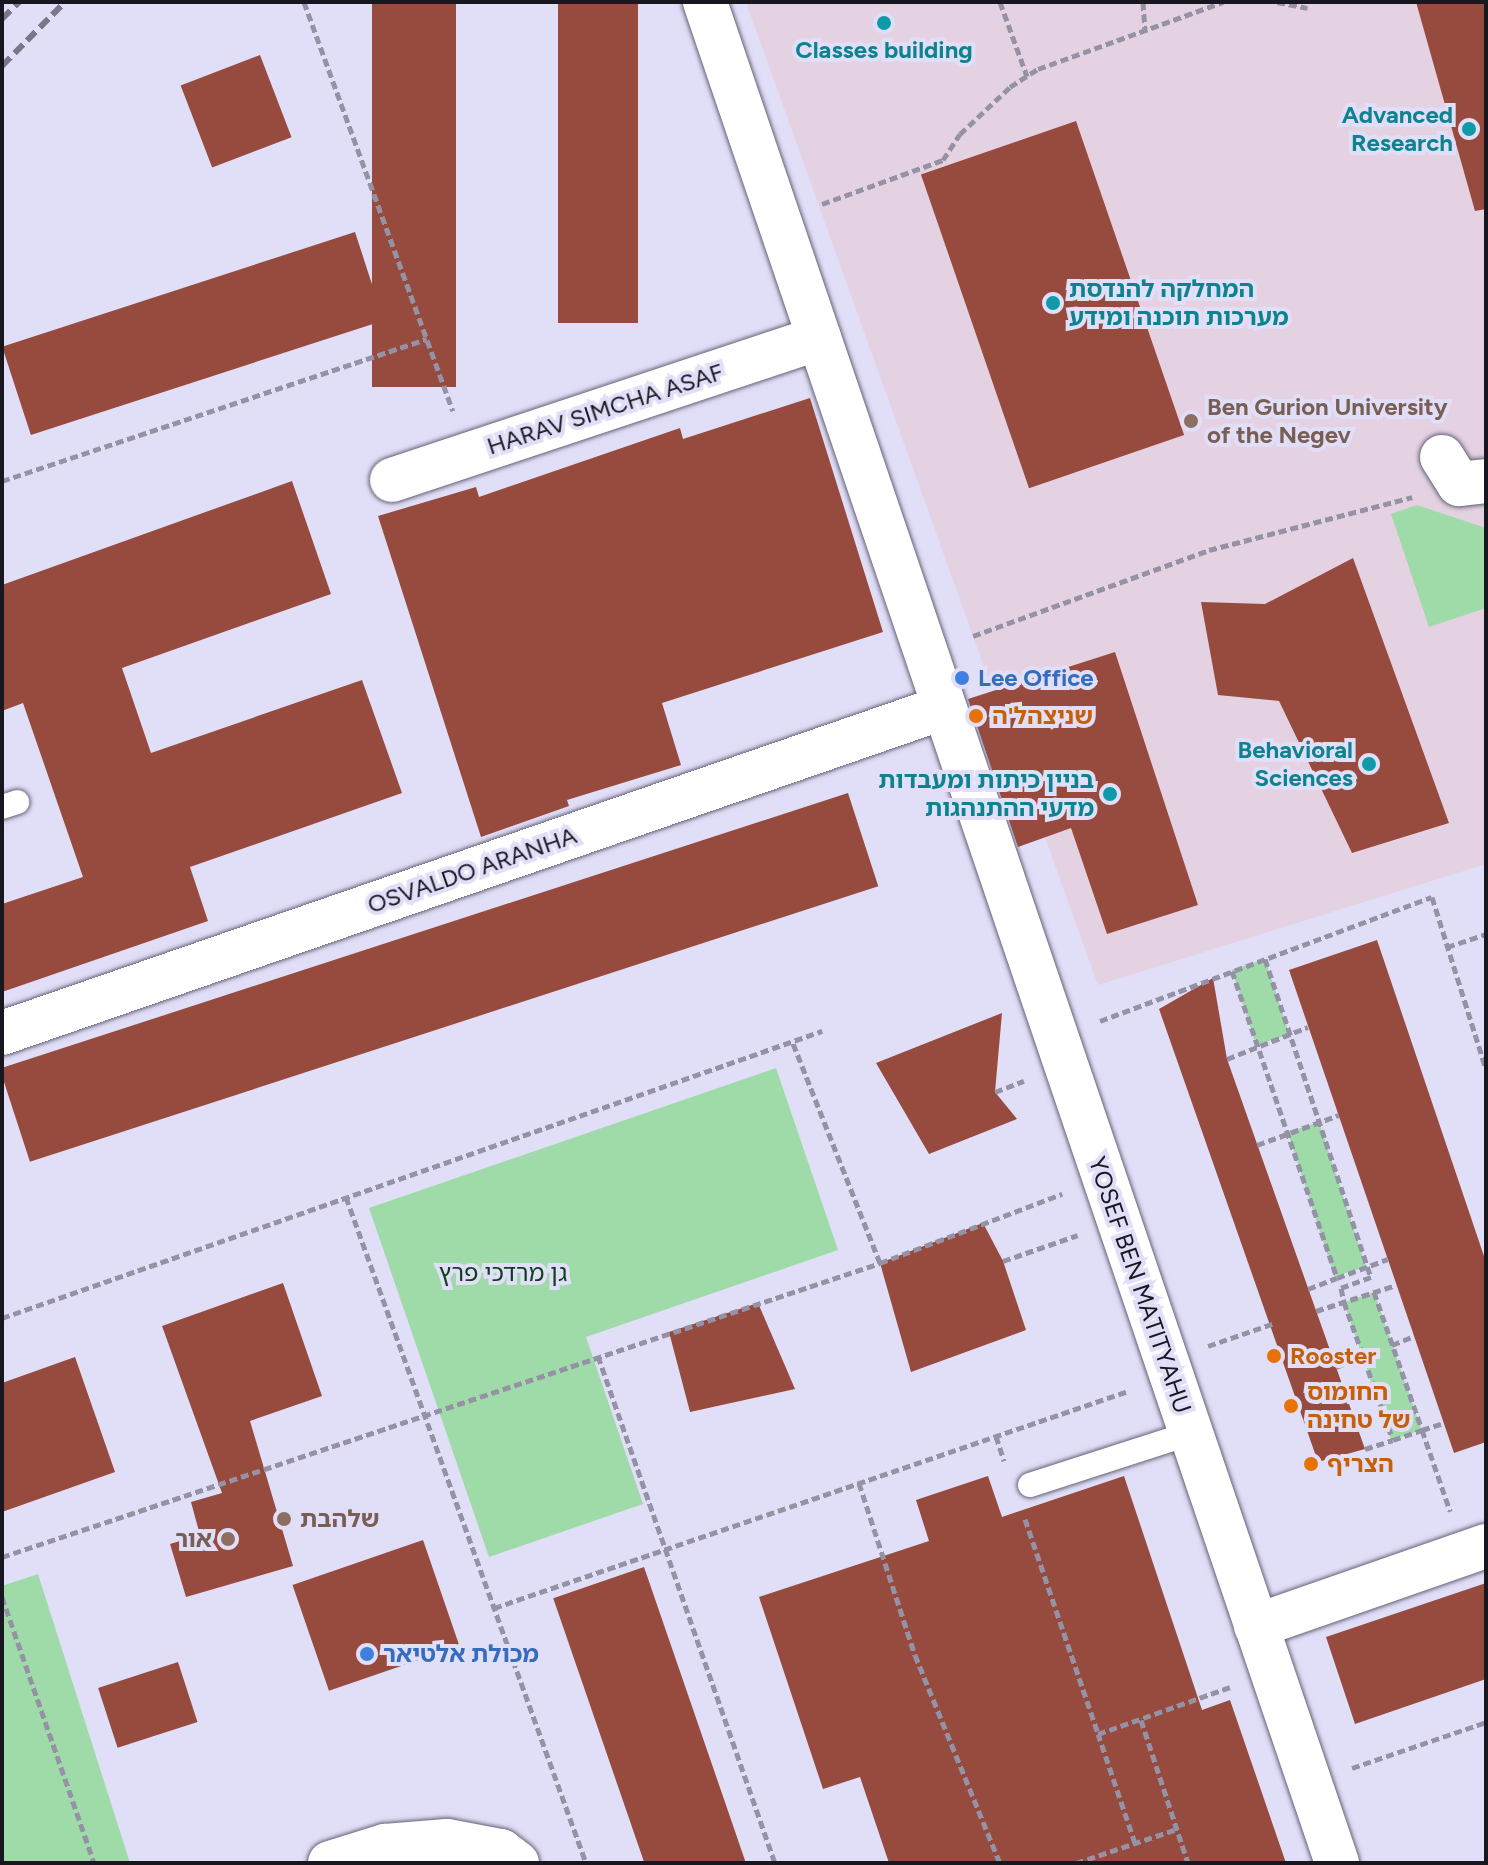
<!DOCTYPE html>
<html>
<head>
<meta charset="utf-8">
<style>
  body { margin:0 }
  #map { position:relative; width:1488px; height:1865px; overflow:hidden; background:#e1def7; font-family:Figtree,"Noto Sans Hebrew",sans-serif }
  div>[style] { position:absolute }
  .education>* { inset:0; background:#e4d1e1 }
  .green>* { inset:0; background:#9fdaa9; transform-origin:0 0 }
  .building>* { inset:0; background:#974b3e; transform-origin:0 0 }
  .path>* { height:5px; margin-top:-2.5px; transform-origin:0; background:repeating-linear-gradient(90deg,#9592a5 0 8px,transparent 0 12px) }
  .roads { filter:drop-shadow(0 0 2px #646277) drop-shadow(0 0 2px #646277) }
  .service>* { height:24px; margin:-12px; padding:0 12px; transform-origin:12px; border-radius:12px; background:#fff }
  .minor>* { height:44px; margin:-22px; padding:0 22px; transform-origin:22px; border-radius:22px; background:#fff }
  .tertiary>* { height:44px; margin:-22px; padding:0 22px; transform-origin:22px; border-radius:22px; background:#fff }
  .rail>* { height:6px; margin-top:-3px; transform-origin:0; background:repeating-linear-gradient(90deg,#797788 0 12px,transparent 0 18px) }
  .dots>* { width:22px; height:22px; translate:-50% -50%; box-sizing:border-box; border:4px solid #e1def7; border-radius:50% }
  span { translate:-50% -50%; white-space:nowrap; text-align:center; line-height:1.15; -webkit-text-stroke:8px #e1def7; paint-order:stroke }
  .culture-label { font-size:24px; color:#0d838f; font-weight:700 }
  .right { translate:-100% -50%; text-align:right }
  .left { translate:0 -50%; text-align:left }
  .education-label { font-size:24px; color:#785e54; font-weight:700 }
  .street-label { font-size:24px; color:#181720 }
  .shop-label { font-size:24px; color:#366cbe; font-weight:700 }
  .food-label { font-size:24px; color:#c56008; font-weight:700 }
  .park-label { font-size:24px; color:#0d3f1c }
  .frame { position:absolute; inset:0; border:4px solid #181720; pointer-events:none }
</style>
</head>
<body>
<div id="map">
  <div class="education">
    <div style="clip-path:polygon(746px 2px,1486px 2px,1486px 864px,1098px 985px)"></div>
  </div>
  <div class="green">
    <div style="clip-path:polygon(1417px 505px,1486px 528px,1486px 608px,1429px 627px,1391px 514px)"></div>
    <div style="left:1265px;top:959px;width:79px;height:35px;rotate:72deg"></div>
    <div style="clip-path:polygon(776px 1068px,838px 1250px,586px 1337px,643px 1504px,489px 1557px,369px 1208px)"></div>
    <div style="left:1319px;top:1122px;width:152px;height:33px;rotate:72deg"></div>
    <div style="left:1374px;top:1292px;width:146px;height:32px;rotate:71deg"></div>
    <div style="clip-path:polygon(38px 1574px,130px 1863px,2px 1863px,2px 1586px)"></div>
  </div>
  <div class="building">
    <div style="left:372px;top:2px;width:84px;height:385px"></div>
    <div style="left:558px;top:2px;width:80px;height:321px"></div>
    <div style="clip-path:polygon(1416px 2px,1486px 2px,1486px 209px,1475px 211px)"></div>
    <div style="left:260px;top:55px;width:88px;height:85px;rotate:69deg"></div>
    <div style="left:1076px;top:121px;width:332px;height:164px;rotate:71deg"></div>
    <div style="left:355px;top:232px;width:93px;height:371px;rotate:72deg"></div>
    <div style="clip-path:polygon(810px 398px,883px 632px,662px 703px,681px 765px,567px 800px,569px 806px,481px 837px,378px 516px,476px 487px,479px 497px,680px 428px,683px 439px)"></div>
    <div style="clip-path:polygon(292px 481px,331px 594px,122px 668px,151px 753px,362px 680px,402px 793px,190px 867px,208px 921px,2px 992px,2px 904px,83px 877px,23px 703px,2px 711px,2px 585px)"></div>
    <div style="clip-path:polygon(1353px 558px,1449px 823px,1352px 853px,1279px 701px,1218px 695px,1201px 602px,1265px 604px)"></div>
    <div style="clip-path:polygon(1115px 652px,1198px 905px,1107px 934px,1071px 828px,1018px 847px,968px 699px)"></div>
    <div style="left:848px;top:793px;width:98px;height:892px;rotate:72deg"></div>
    <div style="clip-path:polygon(1377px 940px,1486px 1262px,1486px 1442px,1454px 1453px,1289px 970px)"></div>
    <div style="clip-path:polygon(1213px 978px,1227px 1059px,1365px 1449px,1318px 1462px,1159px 1009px)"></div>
    <div style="clip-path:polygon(1002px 1013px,995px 1092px,1017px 1119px,929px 1154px,876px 1063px)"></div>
    <div style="clip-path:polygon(983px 1223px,1003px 1261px,1026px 1330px,911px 1372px,880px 1263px)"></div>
    <div style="clip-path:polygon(283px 1283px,322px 1396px,250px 1421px,293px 1566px,186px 1597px,170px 1544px,200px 1535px,191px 1502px,222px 1493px,162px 1326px)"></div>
    <div style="clip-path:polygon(758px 1303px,795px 1389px,690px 1412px,669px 1332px)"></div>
    <div style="clip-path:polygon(75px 1357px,115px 1472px,2px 1512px,2px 1383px)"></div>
    <div style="clip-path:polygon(988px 1476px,1002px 1517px,1124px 1476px,1202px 1710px,1230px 1700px,1286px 1863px,889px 1863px,860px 1777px,823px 1789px,759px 1597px,929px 1541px,916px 1500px)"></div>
    <div style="left:423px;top:1540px;width:112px;height:138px;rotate:71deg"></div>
    <div style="left:644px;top:1567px;width:313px;height:96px;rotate:71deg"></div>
    <div style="clip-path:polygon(1486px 1583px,1486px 1679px,1355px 1724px,1326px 1637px)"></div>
    <div style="left:178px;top:1662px;width:63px;height:84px;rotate:72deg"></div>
  </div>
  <div class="path">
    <div style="left:304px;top:2px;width:435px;rotate:70deg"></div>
    <div style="left:1000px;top:2px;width:79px;rotate:70deg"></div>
    <div style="left:1143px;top:2px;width:30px;rotate:86deg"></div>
    <div style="left:1277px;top:2px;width:31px;rotate:11deg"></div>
    <div style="left:822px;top:204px;width:129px;rotate:-20deg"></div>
    <div style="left:943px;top:160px;width:31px;rotate:-57deg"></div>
    <div style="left:960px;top:134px;width:69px;rotate:-43.2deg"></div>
    <div style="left:1010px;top:87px;width:33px;rotate:-33deg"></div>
    <div style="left:1038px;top:69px;width:197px;rotate:-19.9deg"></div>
    <div style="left:2px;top:481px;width:448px;rotate:-18.5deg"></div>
    <div style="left:973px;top:636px;width:251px;rotate:-20deg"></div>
    <div style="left:1209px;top:550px;width:210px;rotate:-14.6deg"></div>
    <div style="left:1447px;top:947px;width:41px;rotate:-18.4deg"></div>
    <div style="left:1265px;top:959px;width:335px;rotate:71.6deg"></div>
    <div style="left:1371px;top:1277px;width:32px;rotate:160deg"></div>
    <div style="left:1341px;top:1288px;width:14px;rotate:78deg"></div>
    <div style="left:1344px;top:1302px;width:146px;rotate:70.5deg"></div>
    <div style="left:1393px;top:1440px;width:31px;rotate:-19deg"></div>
    <div style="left:1422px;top:1430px;width:86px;rotate:70.9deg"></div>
    <div style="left:1232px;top:971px;width:324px;rotate:71.1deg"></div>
    <div style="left:1337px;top:1278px;width:54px;rotate:-20.4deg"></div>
    <div style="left:1100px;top:1021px;width:354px;rotate:-20.5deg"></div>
    <div style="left:1432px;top:897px;width:180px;rotate:72.6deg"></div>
    <div style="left:1227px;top:1059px;width:87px;rotate:-21.6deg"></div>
    <div style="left:995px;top:1092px;width:31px;rotate:-21deg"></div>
    <div style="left:1257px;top:1145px;width:87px;rotate:-20.1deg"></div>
    <div style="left:346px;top:1197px;width:708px;rotate:70.18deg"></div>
    <div style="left:1484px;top:1256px;width:2px"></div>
    <div style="left:1003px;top:1261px;width:79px;rotate:-19.1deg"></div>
    <div style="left:880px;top:1263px;width:195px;rotate:-20.8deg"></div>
    <div style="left:1308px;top:1289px;width:31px;rotate:-21deg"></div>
    <div style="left:1374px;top:1292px;width:146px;rotate:70.8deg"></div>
    <div style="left:1422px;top:1430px;width:23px;rotate:-18deg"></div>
    <div style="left:1316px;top:1311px;width:84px;rotate:-18deg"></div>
    <div style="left:2px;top:1318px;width:869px;rotate:-19.29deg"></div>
    <div style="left:1392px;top:1345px;width:24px;rotate:-22deg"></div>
    <div style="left:1208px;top:1346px;width:68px;rotate:-19deg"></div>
    <div style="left:598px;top:1356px;width:537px;rotate:70.76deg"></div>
    <div style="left:1336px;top:1367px;width:30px;rotate:-20deg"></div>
    <div style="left:996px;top:1436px;width:26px;rotate:72deg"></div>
    <div style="left:1365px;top:1449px;width:29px;rotate:-18deg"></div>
    <div style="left:859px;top:1483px;width:181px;rotate:72deg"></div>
    <div style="left:915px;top:1655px;width:225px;rotate:67.8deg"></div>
    <div style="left:1025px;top:1519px;width:227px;rotate:71.2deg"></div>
    <div style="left:2px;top:1557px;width:926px;rotate:-18.51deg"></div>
    <div style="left:880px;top:1263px;width:239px;rotate:-111.6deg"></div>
    <div style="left:2px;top:1597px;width:281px;rotate:70.9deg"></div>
    <div style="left:494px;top:1608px;width:670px;rotate:-18.89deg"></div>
    <div style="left:1141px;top:1720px;width:151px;rotate:71.8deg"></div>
    <div style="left:1352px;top:1768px;width:142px;rotate:-18.9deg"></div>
    <div style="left:1135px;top:1843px;width:115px;rotate:-108.7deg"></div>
    <div style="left:1098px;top:1734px;width:140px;rotate:-19.6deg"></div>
    <div style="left:1076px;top:1863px;width:107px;rotate:-18.6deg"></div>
  </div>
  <div class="roads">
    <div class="service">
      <div style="left:2px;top:807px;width:16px;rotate:-18deg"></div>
      <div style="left:1030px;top:1485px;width:169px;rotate:-17.9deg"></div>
    </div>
    <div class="minor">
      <div style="left:705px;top:2px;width:1965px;rotate:71.24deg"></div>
      <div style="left:1442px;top:457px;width:32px;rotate:58deg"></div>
      <div style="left:1459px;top:484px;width:27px;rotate:-6deg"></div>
      <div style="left:392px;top:480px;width:450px;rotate:-18.4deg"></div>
      <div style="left:2px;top:1033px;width:995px;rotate:-19.07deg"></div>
      <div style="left:1256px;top:1626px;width:244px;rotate:-19.2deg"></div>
    </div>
    <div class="tertiary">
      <div style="left:330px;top:1863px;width:58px;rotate:-17.2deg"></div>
      <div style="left:385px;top:1846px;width:62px;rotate:-4.6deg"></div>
      <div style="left:447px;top:1841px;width:55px;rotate:10.5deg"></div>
      <div style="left:501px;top:1851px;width:20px;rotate:37deg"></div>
    </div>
  </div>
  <div class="rail">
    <div style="left:2px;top:19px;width:24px;rotate:-45deg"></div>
    <div style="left:2px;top:66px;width:90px;rotate:-45.5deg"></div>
  </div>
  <div class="dots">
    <div style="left:884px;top:23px;background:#0f9aa8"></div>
    <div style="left:1469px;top:129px;background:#0f9aa8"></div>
    <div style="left:1053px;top:303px;background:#0f9aa8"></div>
    <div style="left:1191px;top:421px;background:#8d6e63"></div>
    <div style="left:962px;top:678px;background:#3f7fe0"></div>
    <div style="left:976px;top:716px;background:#e8710a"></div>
    <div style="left:1369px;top:764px;background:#0f9aa8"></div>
    <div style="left:1110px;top:794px;background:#0f9aa8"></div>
    <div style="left:1274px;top:1356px;background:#e8710a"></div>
    <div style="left:1291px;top:1406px;background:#e8710a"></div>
    <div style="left:1311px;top:1464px;background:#e8710a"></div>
    <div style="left:284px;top:1519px;background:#8d6e63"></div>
    <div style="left:228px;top:1539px;background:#8d6e63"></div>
    <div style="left:367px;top:1654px;background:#3f7fe0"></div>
  </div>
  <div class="culture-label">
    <span style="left:884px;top:50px">Classes building</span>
    <span class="right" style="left:1453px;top:129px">Advanced<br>Research</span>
    <span class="left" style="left:1069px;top:303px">המחלקה להנדסת<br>מערכות תוכנה ומידע</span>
    <span class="right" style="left:1353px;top:764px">Behavioral<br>Sciences</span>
    <span class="right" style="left:1094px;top:794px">בניין כיתות ומעבדות<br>מדעי ההתנהגות</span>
  </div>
  <div class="education-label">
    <span class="left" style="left:1207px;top:421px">Ben Gurion University<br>of the Negev</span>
    <span class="left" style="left:300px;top:1519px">שלהבת</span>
    <span class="right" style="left:212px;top:1539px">אור</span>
  </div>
  <div class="street-label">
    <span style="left:605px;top:409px;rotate:-18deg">HARAV SIMCHA ASAF</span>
    <span style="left:472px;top:870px;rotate:-19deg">OSVALDO ARANHA</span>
    <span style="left:1140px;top:1285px;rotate:71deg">YOSEF BEN MATITYAHU</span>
  </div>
  <div class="shop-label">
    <span class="left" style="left:978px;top:678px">Lee Office</span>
    <span class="left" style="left:383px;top:1654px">מכולת אלטיאר</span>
  </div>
  <div class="food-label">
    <span class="left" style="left:992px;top:716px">שניצהל'ה</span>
    <span class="left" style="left:1290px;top:1356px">Rooster</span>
    <span class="left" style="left:1307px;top:1406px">החומוס<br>של טחינה</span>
    <span class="left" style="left:1327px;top:1464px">הצריף</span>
  </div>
  <div class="park-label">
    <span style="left:503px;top:1273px">גן מרדכי פרץ</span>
  </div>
  <div class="frame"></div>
</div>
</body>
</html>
